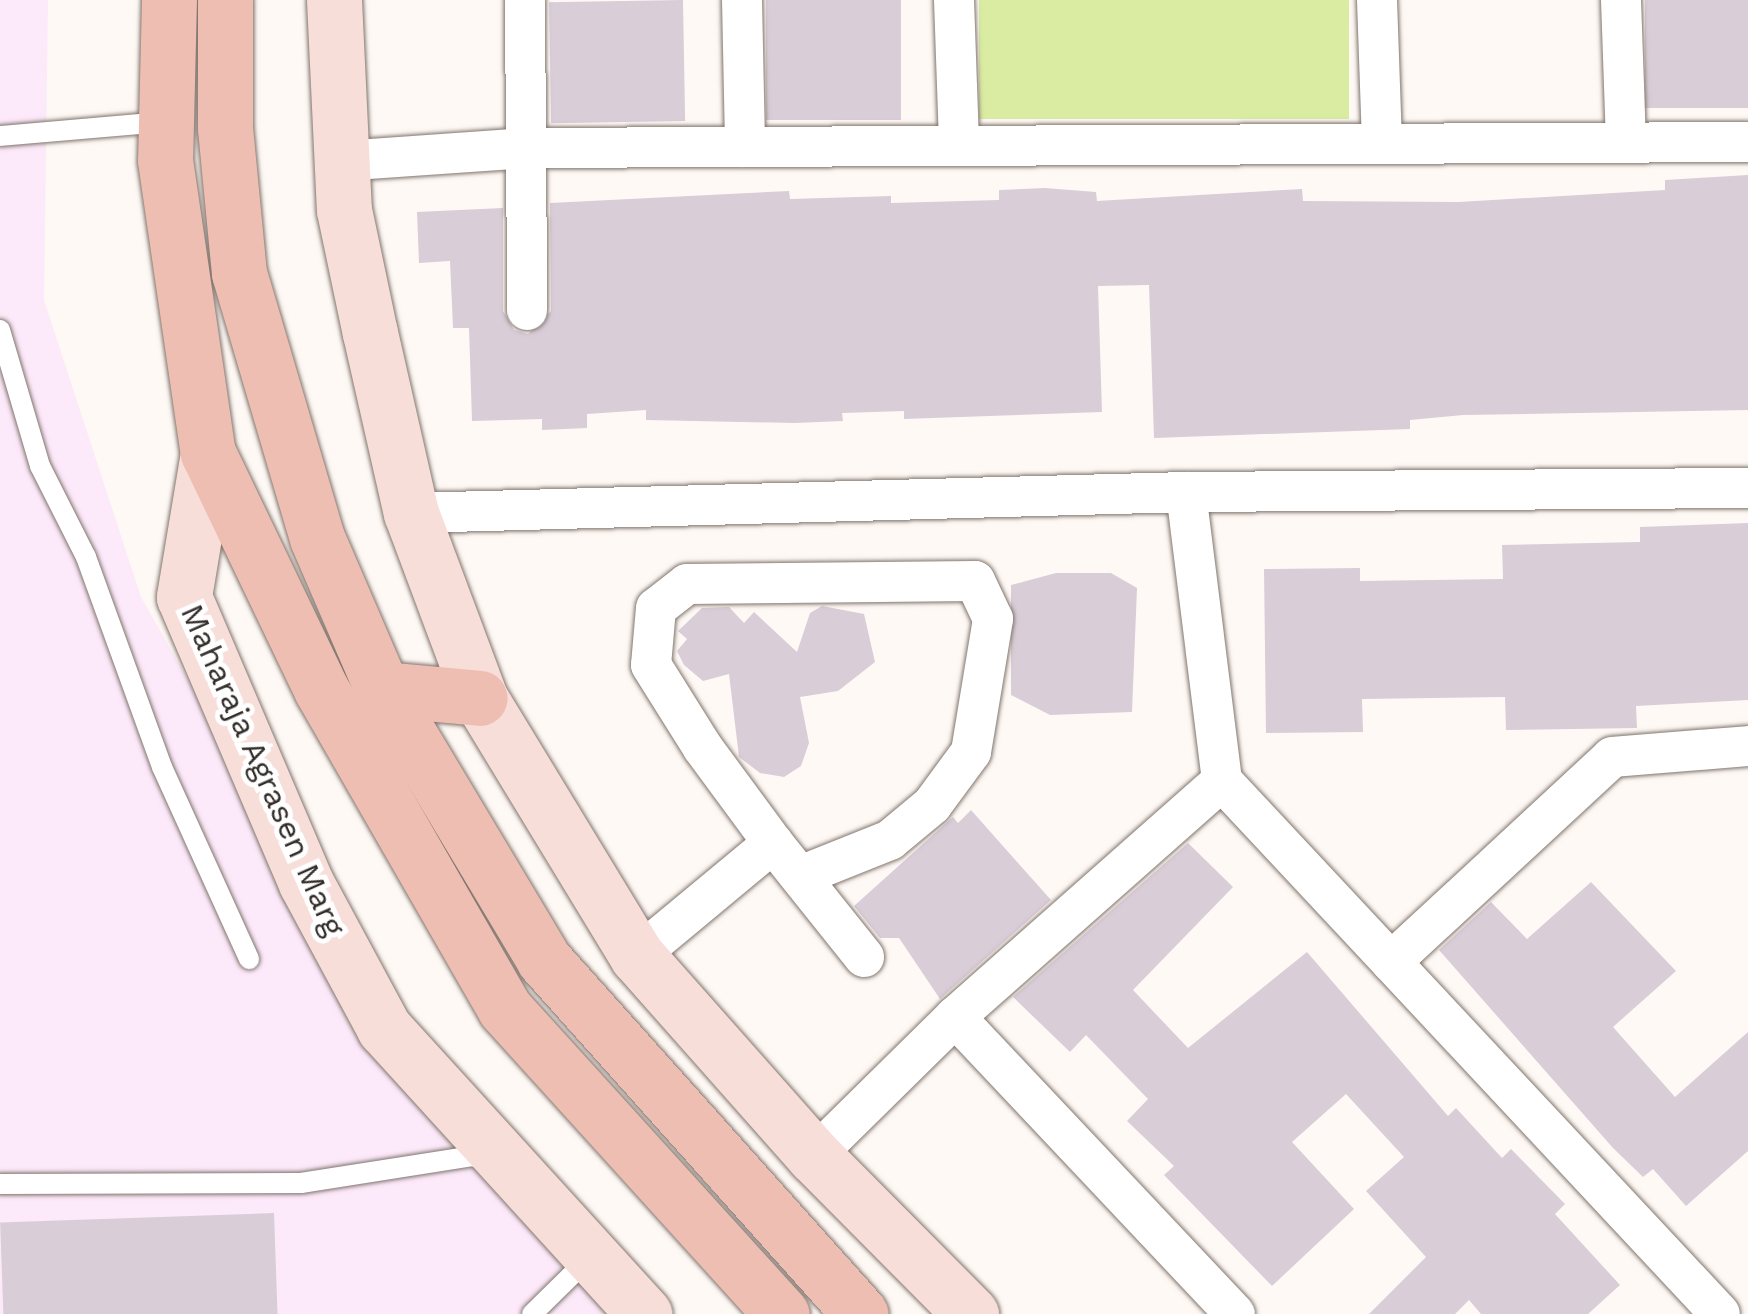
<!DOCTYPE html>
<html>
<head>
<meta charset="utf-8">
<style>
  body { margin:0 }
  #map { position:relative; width:1748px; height:1314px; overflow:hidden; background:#fef9f5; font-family:"Work Sans",sans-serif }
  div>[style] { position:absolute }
  .industrial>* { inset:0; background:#fce9fa }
  .green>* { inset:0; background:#d9eca2; transform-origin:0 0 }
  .building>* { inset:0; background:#d9cdd8; transform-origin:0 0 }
  .roads { filter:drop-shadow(0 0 2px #81756d) drop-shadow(0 0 2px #81756d) }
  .lane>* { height:20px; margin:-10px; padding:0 10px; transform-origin:10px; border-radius:10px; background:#fff }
  .street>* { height:40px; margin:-20px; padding:0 20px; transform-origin:20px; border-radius:20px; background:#fff }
  .secondary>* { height:55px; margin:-27.5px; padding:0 27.5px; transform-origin:27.5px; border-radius:27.5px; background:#f7ded9 }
  .primary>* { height:55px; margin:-27.5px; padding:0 27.5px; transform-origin:27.5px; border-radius:27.5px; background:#efbeb2 }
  span { translate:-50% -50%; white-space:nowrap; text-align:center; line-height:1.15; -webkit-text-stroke:10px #fff; paint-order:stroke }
  .street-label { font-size:32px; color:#322d29 }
</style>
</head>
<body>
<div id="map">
  <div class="industrial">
    <div style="clip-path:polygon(0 0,48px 0,44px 300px,141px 597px,397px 1047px,628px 1314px,0 1314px)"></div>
  </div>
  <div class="green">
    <div style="left:979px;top:0;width:370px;height:119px"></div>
  </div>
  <div class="building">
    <div style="left:683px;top:0;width:121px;height:134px;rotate:89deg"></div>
    <div style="left:766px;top:0;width:135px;height:120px"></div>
    <div style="left:1645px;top:0;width:103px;height:108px"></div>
    <div style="clip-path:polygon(1748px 175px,1748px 410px,1463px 415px,1410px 420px,1410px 429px,1154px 438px,1149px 285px,1098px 286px,1102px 412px,904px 419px,904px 411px,842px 413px,843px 421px,795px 423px,646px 420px,646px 410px,587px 414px,587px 428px,542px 430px,542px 419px,472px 421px,469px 328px,453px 328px,450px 261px,419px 263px,417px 212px,503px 208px,503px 311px,514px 330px,528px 334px,551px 311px,550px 203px,789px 191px,790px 199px,891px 196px,891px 203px,999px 200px,999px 190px,1045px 188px,1096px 192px,1097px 201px,1302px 189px,1303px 201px,1459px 202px,1665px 190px,1665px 180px)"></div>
    <div style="clip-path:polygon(1748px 523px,1748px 700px,1636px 706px,1637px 728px,1506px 730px,1505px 697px,1362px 699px,1363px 732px,1266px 733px,1264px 569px,1360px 568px,1360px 581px,1503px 579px,1502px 545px,1640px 542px,1640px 527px)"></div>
    <div style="clip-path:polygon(1056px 573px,1111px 573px,1137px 588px,1132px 712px,1050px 715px,1011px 695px,1011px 585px)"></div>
    <div style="clip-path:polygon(822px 606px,864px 614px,875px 662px,838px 691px,800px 697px,809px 743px,801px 766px,784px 777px,760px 773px,739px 757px,729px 674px,703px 681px,684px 665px,677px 651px,687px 639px,678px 631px,702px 608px,729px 607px,744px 623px,754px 612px,797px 652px,810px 613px)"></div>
    <div style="clip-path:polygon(971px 810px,1051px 900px,940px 999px,899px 938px,880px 938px,854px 906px,953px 817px,958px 823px)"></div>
    <div style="clip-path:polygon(1188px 843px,1233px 887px,1133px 990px,1188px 1048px,1307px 952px,1448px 1116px,1456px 1108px,1502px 1158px,1511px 1149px,1565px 1204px,1555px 1214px,1620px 1285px,1588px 1314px,1481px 1314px,1469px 1300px,1455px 1314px,1369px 1314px,1426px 1257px,1366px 1191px,1404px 1157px,1346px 1094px,1292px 1142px,1354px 1209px,1272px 1286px,1164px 1175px,1174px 1166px,1127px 1121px,1148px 1099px,1086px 1035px,1070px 1052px,1013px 997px)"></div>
    <div style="clip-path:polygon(1591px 882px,1676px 971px,1613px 1027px,1675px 1097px,1748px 1032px,1748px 1151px,1686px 1206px,1653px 1169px,1643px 1177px,1613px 1148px,1439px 950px,1491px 902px,1527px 939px)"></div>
    <div style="left:274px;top:1213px;width:101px;height:274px;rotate:88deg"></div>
  </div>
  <div class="roads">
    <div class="lane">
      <div style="left:0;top:136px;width:165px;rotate:-4.9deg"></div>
      <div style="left:0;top:330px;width:142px;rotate:73.6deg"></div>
      <div style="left:40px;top:466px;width:102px;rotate:63.2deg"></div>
      <div style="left:86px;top:557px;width:223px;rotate:70.1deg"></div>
      <div style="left:162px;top:767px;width:211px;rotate:65.6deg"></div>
      <div style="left:0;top:1184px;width:301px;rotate:-0.2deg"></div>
      <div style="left:301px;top:1183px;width:175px;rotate:-8.9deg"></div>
      <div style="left:474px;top:1156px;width:17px;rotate:28deg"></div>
      <div style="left:532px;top:1314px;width:78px;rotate:-44.5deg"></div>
    </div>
    <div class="street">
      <div style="left:525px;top:0;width:310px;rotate:89.6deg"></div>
      <div style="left:742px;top:0;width:147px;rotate:88.8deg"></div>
      <div style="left:954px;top:0;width:145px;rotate:88deg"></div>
      <div style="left:1377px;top:0;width:143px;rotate:88deg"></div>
      <div style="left:1621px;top:0;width:141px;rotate:88deg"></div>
      <div style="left:341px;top:161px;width:185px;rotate:-4deg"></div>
      <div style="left:526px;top:148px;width:1222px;rotate:-0.28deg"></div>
      <div style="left:411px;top:513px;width:775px;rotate:-1.55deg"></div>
      <div style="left:1186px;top:492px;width:562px;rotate:-0.41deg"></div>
      <div style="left:1222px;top:781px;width:729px;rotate:46.94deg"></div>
      <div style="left:800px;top:876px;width:97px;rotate:-21.8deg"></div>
      <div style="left:890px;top:840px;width:55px;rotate:-39.8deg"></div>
      <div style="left:932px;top:805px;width:66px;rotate:-53.7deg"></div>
      <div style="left:971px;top:752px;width:135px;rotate:-80.6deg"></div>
      <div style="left:993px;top:619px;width:42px;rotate:-115.3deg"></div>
      <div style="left:975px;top:581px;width:288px;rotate:179.4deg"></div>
      <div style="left:687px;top:584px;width:39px;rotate:142deg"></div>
      <div style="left:656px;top:608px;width:57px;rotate:95deg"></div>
      <div style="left:651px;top:665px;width:98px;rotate:57.9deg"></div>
      <div style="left:703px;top:748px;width:118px;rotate:53.6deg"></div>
      <div style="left:773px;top:843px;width:146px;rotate:51.4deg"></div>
      <div style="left:637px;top:956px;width:177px;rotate:-39.7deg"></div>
      <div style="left:1391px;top:962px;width:301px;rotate:-42.8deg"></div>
      <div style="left:1612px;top:757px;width:136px;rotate:-4.6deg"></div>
      <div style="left:955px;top:1017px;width:408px;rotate:46.7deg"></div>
      <div style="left:814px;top:1156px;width:198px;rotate:-44.6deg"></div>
      <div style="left:955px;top:1017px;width:356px;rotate:-41.5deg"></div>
      <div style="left:1222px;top:781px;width:291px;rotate:-97.1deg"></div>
    </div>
    <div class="secondary">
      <div style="left:334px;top:0;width:210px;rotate:87.3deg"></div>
      <div style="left:344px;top:210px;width:126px;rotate:78.1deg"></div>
      <div style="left:370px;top:333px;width:185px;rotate:77.2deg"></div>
      <div style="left:411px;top:513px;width:197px;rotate:69.5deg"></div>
      <div style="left:480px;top:698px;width:302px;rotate:58.7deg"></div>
      <div style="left:637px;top:956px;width:267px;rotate:48.5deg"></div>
      <div style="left:814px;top:1156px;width:223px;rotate:45.2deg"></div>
      <div style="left:208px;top:453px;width:146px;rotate:99.5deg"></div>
      <div style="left:184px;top:597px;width:311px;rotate:66.9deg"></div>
      <div style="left:306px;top:883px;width:165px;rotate:61.7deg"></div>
      <div style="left:384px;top:1028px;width:387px;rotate:47.7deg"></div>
    </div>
    <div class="primary">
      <div style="left:169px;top:0;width:160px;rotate:91.4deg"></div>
      <div style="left:165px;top:160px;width:296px;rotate:81.7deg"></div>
      <div style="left:208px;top:453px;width:262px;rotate:64.4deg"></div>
      <div style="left:321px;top:689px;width:369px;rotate:60.1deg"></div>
      <div style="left:505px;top:1009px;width:412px;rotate:47.8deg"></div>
      <div style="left:225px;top:0;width:128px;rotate:90deg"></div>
      <div style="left:225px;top:128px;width:146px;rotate:84.5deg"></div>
      <div style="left:239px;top:273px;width:276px;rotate:73.6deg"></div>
      <div style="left:317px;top:538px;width:164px;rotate:66.7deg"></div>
      <div style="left:382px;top:689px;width:316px;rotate:59.1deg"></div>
      <div style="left:544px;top:960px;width:475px;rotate:48.2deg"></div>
      <div style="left:382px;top:689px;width:98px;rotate:5.2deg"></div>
    </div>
  </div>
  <div class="street-label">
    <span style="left:263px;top:770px;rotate:66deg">Maharaja Agrasen Marg</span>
  </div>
</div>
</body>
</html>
